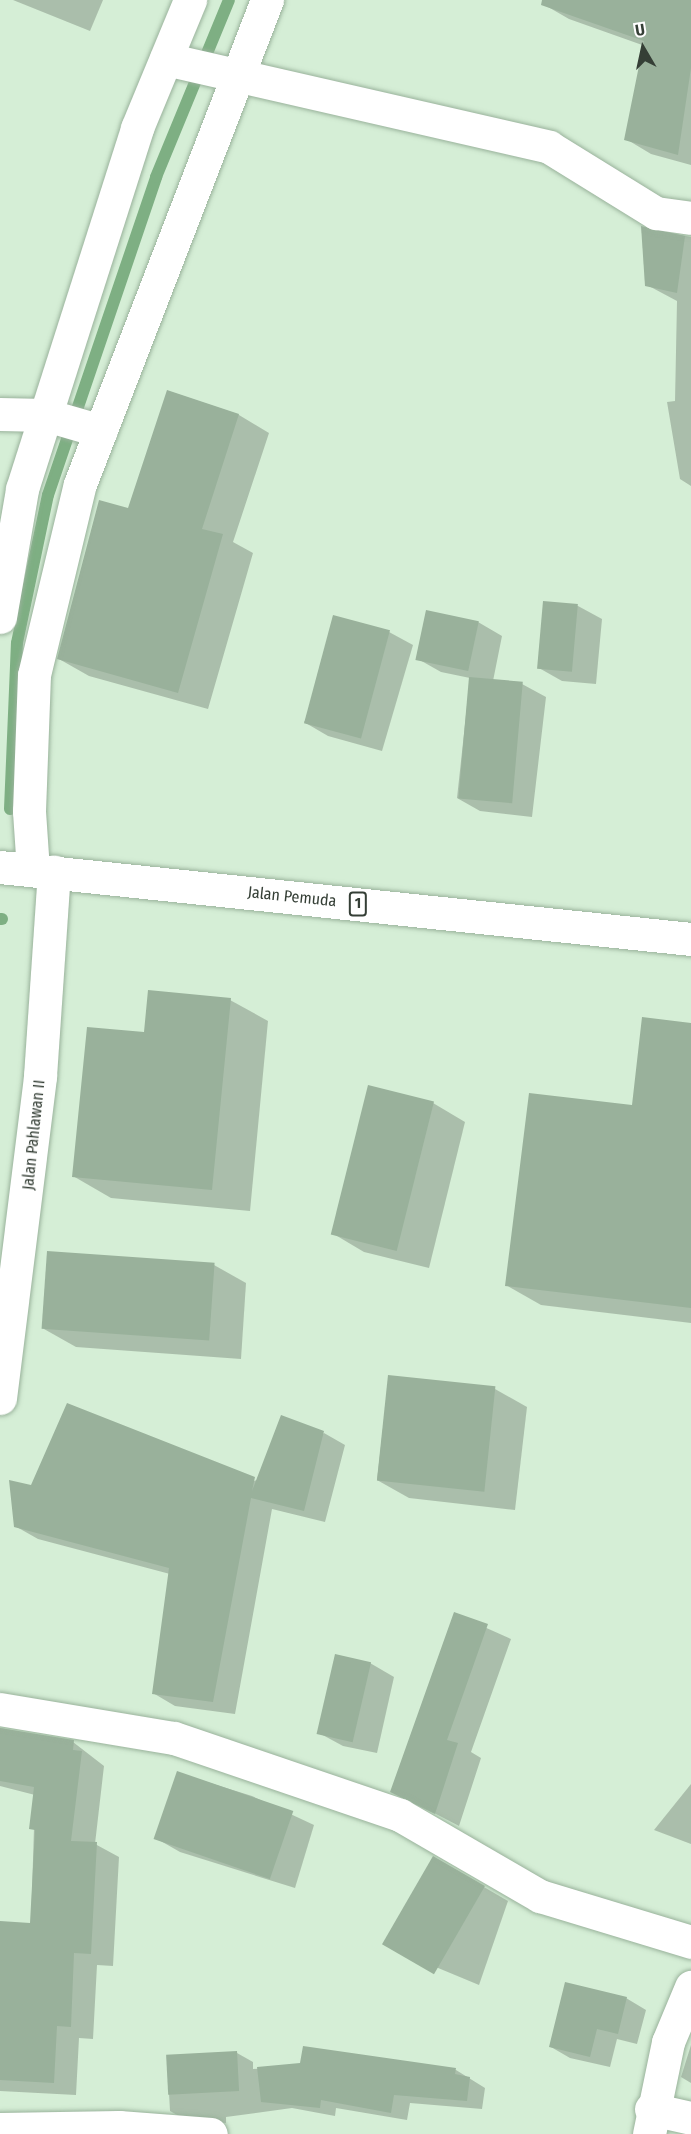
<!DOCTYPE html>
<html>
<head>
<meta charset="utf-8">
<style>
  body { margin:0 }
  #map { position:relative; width:691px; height:2134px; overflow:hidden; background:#d5eed6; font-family:"Fira Sans Condensed",sans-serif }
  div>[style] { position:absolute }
  .shadow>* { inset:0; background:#0003 }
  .stream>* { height:12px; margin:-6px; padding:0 6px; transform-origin:6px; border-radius:6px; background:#7eaf83 }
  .building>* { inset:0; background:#99b19b; transform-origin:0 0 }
  .roads { filter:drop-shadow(0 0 2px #99b29b) drop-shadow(0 0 2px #99b29b) }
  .street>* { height:33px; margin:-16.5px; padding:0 16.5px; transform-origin:16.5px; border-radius:16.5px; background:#fff }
  .secondary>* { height:33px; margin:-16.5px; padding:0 16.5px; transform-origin:16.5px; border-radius:16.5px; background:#fff }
  .highway>* { height:33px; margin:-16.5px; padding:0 16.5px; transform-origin:16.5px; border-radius:16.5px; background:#fff }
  span { translate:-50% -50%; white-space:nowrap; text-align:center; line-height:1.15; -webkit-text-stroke:4.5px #fff; paint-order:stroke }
  .shield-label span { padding:2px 4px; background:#fff; border:2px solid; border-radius:4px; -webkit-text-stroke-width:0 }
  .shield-label { font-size:15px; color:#353f36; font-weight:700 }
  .street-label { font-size:16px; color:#353f36 }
  .north { position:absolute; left:613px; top:18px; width:60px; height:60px; -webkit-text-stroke:4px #fff; paint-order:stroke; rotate:351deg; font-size:16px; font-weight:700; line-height:24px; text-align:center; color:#353f36 }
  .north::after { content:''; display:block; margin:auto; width:21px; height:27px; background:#353f36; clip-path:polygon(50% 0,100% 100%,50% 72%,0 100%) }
</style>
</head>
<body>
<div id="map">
  <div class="shadow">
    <div style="clip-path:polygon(13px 0,103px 0,90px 31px)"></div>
    <div style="clip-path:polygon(545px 0,691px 0,691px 165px,651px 154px,626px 139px,645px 46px,569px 19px,543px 4px)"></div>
    <div style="clip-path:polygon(643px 228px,691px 237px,691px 486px,680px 479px,667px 402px,675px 401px,677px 301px,647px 285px)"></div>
    <div style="clip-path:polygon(168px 392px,239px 415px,269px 433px,233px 542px,253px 553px,208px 709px,89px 676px,59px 659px,129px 510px)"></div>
    <div style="clip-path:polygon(544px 602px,578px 606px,602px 619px,596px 684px,562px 681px,539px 668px)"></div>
    <div style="clip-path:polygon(478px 622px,502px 636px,493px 681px,522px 684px,546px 697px,532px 817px,480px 811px,457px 798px,470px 678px,441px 672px,418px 659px)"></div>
    <div style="clip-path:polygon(389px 632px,413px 645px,382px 751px,328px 736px,304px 722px)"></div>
    <div style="clip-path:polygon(230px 1000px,268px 1021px,250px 1211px,111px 1198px,73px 1176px,146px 1033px)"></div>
    <div style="clip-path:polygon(691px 1024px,691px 1323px,541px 1305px,506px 1285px)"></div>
    <div style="clip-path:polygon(433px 1103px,465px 1122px,429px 1268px,364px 1252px,332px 1233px)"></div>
    <div style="clip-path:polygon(214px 1265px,246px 1283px,241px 1359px,76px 1347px,44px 1329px)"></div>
    <div style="clip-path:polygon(389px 1377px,495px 1389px,527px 1407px,515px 1510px,409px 1498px,377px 1480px)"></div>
    <div style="clip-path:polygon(324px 1433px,345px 1445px,325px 1522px,272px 1509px,235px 1714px,175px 1706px,153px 1693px,170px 1574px,38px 1539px,15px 1526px,258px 1480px)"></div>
    <div style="clip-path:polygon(455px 1614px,511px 1639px,471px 1752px,481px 1758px,459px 1826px,392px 1791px)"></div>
    <div style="clip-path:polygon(370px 1663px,394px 1677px,377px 1753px,343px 1746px,319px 1733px)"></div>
    <div style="clip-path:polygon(0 1728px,73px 1742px,104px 1766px,95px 1844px,119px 1857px,113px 1966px,97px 1965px,93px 2039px,79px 2038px,76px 2095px,0 2091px,0 1922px,31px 1924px,35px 1795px,0 1786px)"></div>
    <div style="clip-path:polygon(178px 1773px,252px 1796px,314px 1825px,295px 1888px,180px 1852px,159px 1840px)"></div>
    <div style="clip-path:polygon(691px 1784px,691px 1844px,654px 1830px)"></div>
    <div style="clip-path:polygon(434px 1858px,508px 1901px,479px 1985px,402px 1953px)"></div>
    <div style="clip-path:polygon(626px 1998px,646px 2010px,637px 2044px,617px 2039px,610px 2067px,570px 2058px,551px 2047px)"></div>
    <div style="clip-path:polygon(691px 2045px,691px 2083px,681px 2077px)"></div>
    <div style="clip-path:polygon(237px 2053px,253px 2062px,253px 2069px,301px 2065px,456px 2070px,485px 2088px,482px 2109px,410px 2103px,407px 2120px,336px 2108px,335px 2116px,292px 2108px,226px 2117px,226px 2123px,186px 2120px,170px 2111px,167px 2057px)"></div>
  </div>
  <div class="stream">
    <div style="left:10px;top:809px;width:166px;rotate:-87.6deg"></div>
    <div style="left:17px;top:643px;width:151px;rotate:-78.2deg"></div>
    <div style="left:48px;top:495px;width:336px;rotate:-71.2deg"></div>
    <div style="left:156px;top:177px;width:191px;rotate:-67.6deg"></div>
    <div style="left:0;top:919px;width:2px"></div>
  </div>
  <div class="building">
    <div style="clip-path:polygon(542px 0,691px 0,691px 68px,678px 155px,624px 140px,644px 41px,541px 5px)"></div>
    <div style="clip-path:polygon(641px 226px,685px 236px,677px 293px,645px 286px)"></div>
    <div style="clip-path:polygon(167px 390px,239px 414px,202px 529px,223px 534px,178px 693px,57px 659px,99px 500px,128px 508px)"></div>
    <div style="left:543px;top:601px;width:35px;height:68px;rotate:5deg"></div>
    <div style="left:426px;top:610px;width:54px;height:51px;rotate:12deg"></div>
    <div style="left:333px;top:615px;width:59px;height:112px;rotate:15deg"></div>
    <div style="left:469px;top:677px;width:54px;height:122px;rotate:5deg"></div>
    <div style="clip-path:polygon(148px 990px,231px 998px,212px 1190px,72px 1177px,87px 1027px,144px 1032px)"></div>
    <div style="clip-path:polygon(642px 1017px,691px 1023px,691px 1308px,505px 1286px,529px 1093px,632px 1105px)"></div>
    <div style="left:368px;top:1085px;width:68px;height:154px;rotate:14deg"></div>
    <div style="left:47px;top:1251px;width:168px;height:78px;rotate:4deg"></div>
    <div style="left:388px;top:1375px;width:108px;height:106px;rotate:6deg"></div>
    <div style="clip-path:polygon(67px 1403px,255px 1477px,252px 1491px,281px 1415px,324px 1431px,304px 1511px,251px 1498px,213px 1702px,152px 1694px,169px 1568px,14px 1527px,9px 1480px,31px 1485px)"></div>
    <div style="clip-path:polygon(454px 1612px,488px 1624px,447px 1740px,458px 1743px,435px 1814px,390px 1792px)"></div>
    <div style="left:335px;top:1654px;width:37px;height:82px;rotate:13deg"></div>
    <div style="clip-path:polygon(0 1728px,74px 1740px,73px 1750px,82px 1751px,71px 1841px,97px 1842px,91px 1954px,74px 1953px,71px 2027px,57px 2026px,54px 2083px,0 2080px,0 1921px,30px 1923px,35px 1830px,29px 1829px,34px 1787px,0 1781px)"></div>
    <div style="left:177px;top:1771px;width:123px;height:72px;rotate:19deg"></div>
    <div style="left:433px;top:1856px;width:60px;height:102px;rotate:30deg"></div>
    <div style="clip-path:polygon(565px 1982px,627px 1997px,618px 2034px,597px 2029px,590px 2057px,549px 2047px)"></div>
    <div style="clip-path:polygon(303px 2046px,456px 2068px,455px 2074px,470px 2077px,467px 2101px,394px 2095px,391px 2113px,321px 2100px,320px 2108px,261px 2102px,257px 2067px,300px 2063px)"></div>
    <div style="left:237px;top:2051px;width:40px;height:71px;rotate:87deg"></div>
  </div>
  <div class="roads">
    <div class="street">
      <div style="left:166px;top:59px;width:393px;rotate:12.9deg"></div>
      <div style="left:549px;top:147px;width:126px;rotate:31.7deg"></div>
      <div style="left:656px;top:213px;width:35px;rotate:8deg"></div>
      <div style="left:0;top:414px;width:46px;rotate:1.2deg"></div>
      <div style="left:46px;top:415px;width:57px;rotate:16.2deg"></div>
      <div style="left:0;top:617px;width:130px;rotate:-80.2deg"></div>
      <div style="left:22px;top:489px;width:379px;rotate:-72.3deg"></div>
      <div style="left:137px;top:128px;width:139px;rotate:-67.5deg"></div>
      <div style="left:33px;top:870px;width:59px;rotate:-93.9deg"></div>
      <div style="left:29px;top:811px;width:136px;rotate:-87.9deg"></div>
      <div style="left:34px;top:675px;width:196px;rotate:-76.5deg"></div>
      <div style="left:80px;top:484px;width:519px;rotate:-68.88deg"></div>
      <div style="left:0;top:1709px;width:176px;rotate:9.5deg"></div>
      <div style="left:174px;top:1738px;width:239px;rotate:18.8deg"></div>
      <div style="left:400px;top:1815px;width:162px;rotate:30.1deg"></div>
      <div style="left:540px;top:1896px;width:158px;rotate:16.9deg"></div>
      <div style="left:651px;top:2109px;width:41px;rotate:12.7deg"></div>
      <div style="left:0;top:2129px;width:119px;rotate:-1deg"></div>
      <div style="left:119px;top:2127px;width:92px;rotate:4.4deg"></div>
    </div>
    <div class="secondary">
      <div style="left:0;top:1398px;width:324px;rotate:-82.9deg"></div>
      <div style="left:40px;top:1076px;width:205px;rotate:-86.1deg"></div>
      <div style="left:649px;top:2134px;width:94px;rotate:-78.3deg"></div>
      <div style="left:668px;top:2042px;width:60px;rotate:-67.3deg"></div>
    </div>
    <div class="highway">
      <div style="left:0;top:867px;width:695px;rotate:5.95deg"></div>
    </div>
  </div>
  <div class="shield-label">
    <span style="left:358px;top:904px">1</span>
  </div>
  <div class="street-label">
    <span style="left:292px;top:897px;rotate:6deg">Jalan Pemuda</span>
    <span style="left:34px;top:1135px;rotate:-84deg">Jalan Pahlawan II</span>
  </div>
  <div class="north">U</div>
</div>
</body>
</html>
